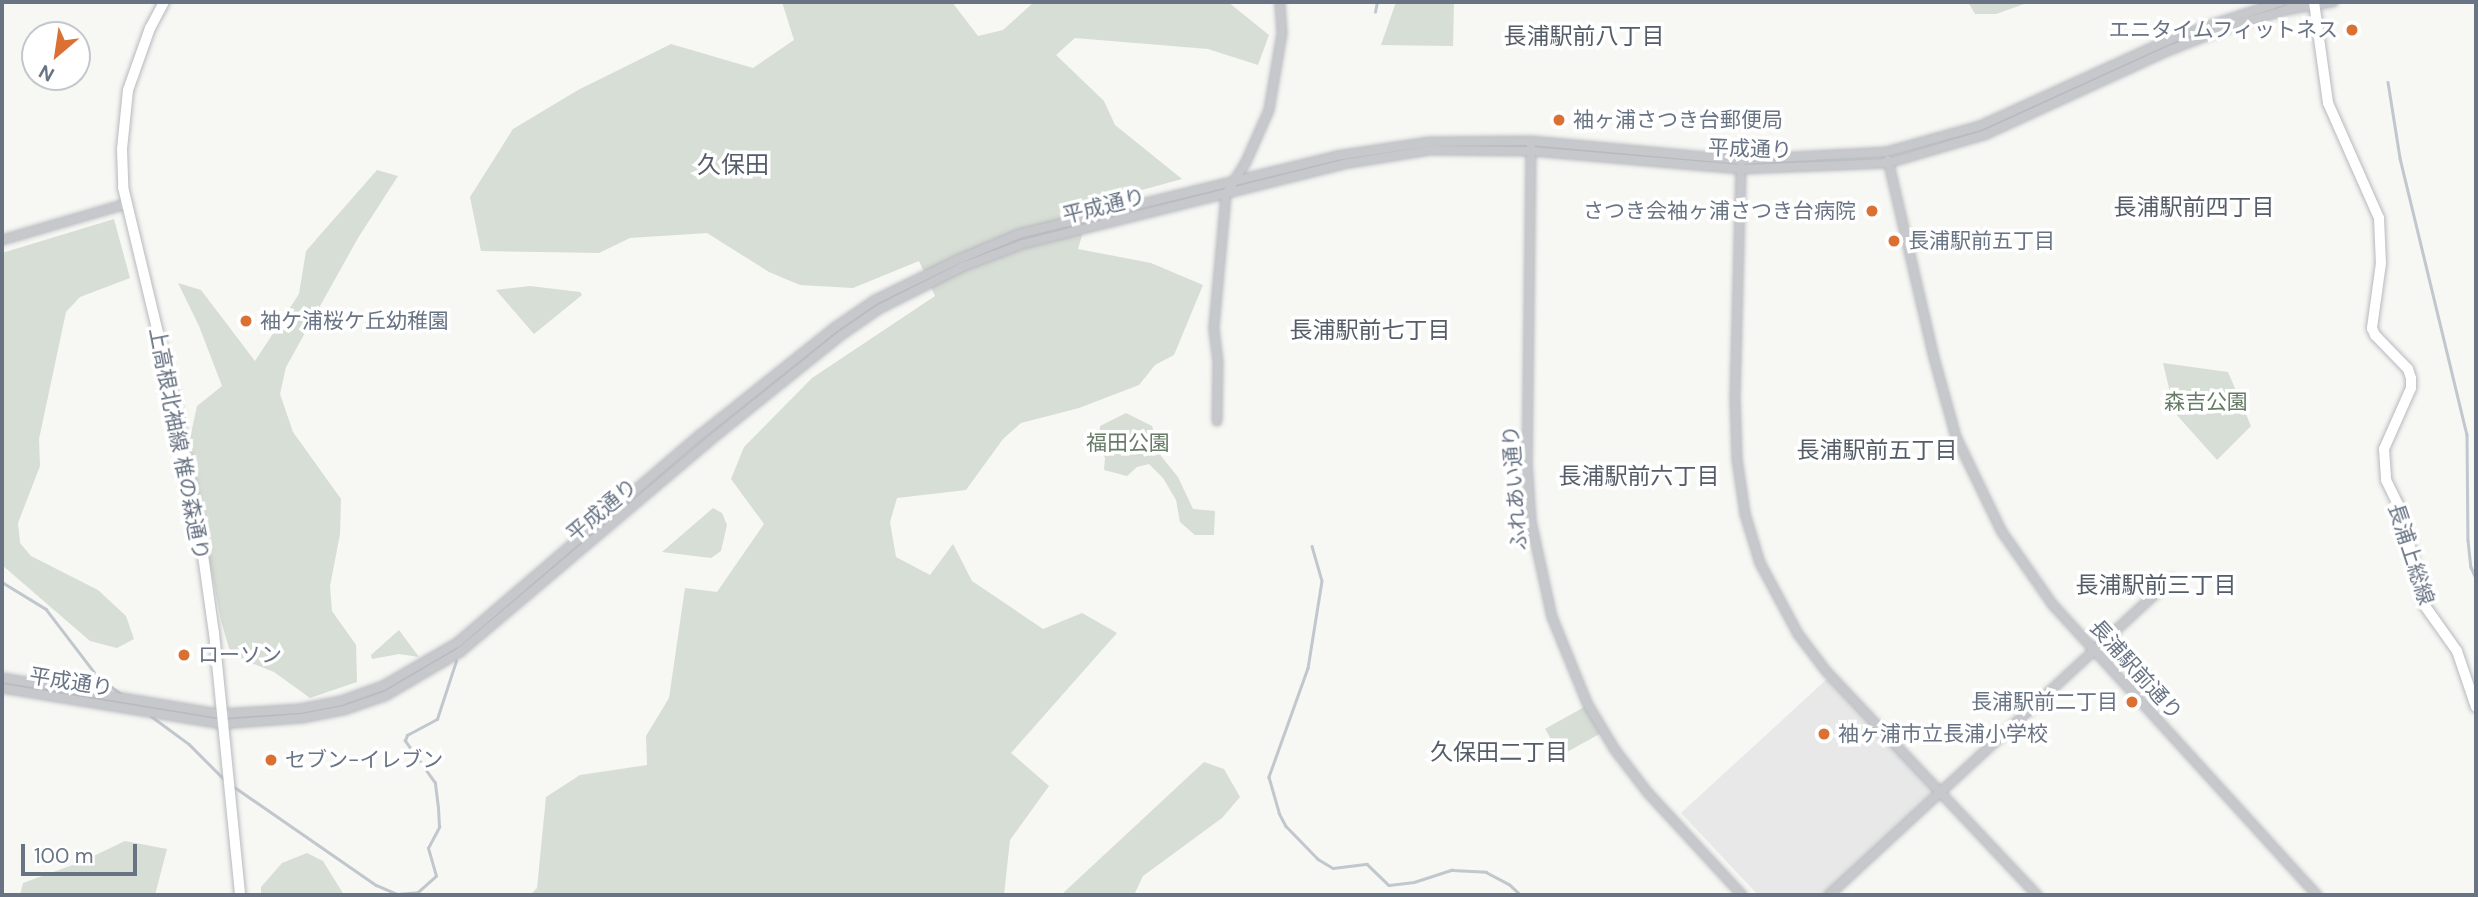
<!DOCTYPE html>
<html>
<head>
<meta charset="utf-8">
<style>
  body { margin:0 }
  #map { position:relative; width:2478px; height:897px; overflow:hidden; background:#f7f7f4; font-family:"DM Sans","Noto Sans JP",sans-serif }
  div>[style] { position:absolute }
  .built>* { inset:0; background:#e7e8e7 }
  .green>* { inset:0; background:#d7ded5; transform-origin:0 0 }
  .stream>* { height:2.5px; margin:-1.25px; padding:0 1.25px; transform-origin:1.25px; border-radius:1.25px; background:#c0c7cd }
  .roads { filter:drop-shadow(0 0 2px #b6b9be) drop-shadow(0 0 2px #b6b9be) }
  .minor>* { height:8px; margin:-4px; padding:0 4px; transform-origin:4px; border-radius:4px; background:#c6c8cc }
  .major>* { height:10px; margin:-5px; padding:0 5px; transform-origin:5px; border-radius:5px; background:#fff }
  .dots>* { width:19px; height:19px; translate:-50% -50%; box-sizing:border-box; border:4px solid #fff; border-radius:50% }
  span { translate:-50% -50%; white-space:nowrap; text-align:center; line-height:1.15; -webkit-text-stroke:7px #fff; paint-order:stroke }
  .poi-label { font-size:21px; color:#687384 }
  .right { translate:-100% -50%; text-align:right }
  .left { translate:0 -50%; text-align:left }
  .street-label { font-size:21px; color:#687384 }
  .park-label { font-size:21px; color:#677b66 }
  .neighbourhood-label { font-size:23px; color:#555d69 }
  .quarter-label { font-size:24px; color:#555d69 }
  .frame { position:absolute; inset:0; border:4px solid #687384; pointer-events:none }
  .north { position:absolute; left:21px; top:21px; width:70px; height:70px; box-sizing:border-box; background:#fff; border:2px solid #c3c7ce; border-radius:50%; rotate:209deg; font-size:19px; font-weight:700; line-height:28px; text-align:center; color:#687384 }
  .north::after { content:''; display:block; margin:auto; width:24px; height:32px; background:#da7031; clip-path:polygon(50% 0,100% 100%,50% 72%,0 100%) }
  .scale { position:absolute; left:21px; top:844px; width:116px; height:32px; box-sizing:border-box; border:4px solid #687384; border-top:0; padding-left:9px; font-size:21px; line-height:24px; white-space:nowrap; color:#687384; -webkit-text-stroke:5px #fff; paint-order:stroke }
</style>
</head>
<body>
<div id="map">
  <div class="built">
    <div style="clip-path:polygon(1827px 679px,1936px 790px,1824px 895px,1758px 895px,1681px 813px)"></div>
  </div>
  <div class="green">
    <div style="clip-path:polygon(782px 2px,952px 2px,978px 36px,1003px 30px,1034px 2px,1228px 2px,1269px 35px,1258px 65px,1208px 49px,1075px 38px,1056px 55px,1104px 101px,1115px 125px,1182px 179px,1091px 204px,1078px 249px,1151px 263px,1203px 285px,1174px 355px,1155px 365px,1139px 385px,1079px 408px,1021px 423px,1003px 439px,966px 490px,897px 498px,890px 522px,896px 557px,930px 575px,953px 544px,972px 581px,1043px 629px,1082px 613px,1117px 633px,1011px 753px,1049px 786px,1010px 840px,1004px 895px,530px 895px,537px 888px,546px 797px,580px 775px,647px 765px,646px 736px,669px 698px,685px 588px,717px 592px,764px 524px,731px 479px,744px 447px,812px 378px,935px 296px,919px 261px,853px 288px,800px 285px,769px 272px,707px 233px,630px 238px,599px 253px,481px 251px,470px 197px,513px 129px,578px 90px,671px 44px,753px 68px,794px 40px)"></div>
    <div style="clip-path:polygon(1396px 2px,1454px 2px,1453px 46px,1381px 45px)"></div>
    <div style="clip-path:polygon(1968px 2px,2030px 2px,1996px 14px,1975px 14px)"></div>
    <div style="clip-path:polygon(377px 170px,398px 176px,358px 238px,286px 367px,280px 394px,293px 432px,341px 499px,340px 534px,330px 586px,332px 611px,356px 645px,357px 682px,310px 698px,274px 672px,231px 655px,221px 621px,188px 447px,197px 406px,222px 386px,199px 326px,178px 283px,201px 290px,255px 361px,299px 294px,306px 251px)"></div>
    <div style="clip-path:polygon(114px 219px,130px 278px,80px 297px,66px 312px,39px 439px,40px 466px,18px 523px,20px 543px,31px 556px,98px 590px,126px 616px,134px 639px,117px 648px,90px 641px,2px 565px,2px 253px)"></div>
    <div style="clip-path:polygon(530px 286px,580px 292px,582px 295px,534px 334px,496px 290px)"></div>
    <div style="clip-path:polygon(2163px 363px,2228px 372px,2251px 426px,2217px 460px,2175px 413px)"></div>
    <div style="clip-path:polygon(1126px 413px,1152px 426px,1161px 456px,1178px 477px,1193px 509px,1215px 511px,1214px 535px,1195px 535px,1180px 522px,1176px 500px,1163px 478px,1149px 464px,1137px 467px,1127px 476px,1104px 470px,1105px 458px,1099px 446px,1100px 426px)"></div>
    <div style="clip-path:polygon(713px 508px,722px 513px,727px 525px,721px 551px,711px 558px,662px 552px)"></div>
    <div style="clip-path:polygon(399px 630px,419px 657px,399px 654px,372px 659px,371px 655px)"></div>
    <div style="left:1588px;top:705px;width:31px;height:49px;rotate:61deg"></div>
    <div style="clip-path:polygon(1204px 762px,1224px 769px,1240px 797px,1222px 818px,1143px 876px,1134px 895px,1061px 895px)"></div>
    <div style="clip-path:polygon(125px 841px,167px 849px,155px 895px,20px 895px,23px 883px,81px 862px)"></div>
    <div style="clip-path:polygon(307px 853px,323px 861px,344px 895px,261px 895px,261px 887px,282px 863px)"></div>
  </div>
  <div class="stream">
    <div style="left:1375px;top:12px;width:10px;rotate:-79deg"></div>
    <div style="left:2388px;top:82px;width:77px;rotate:81deg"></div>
    <div style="left:2400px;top:158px;width:284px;rotate:76.4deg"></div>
    <div style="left:2467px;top:434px;width:106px;rotate:89.5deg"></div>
    <div style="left:2468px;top:540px;width:27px;rotate:84deg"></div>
    <div style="left:2471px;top:567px;width:12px;rotate:66deg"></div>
    <div style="left:1312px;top:546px;width:36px;rotate:74deg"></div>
    <div style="left:1322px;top:581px;width:88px;rotate:99.1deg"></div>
    <div style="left:1308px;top:668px;width:116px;rotate:109.7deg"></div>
    <div style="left:1269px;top:777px;width:37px;rotate:74deg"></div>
    <div style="left:1279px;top:813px;width:15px;rotate:62deg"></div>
    <div style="left:1286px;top:826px;width:46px;rotate:45.9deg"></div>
    <div style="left:1318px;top:859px;width:17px;rotate:31deg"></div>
    <div style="left:1333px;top:868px;width:34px;rotate:-7deg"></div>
    <div style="left:1367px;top:864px;width:30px;rotate:44deg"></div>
    <div style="left:1389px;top:885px;width:25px;rotate:-7deg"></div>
    <div style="left:1414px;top:882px;width:40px;rotate:-18deg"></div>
    <div style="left:1452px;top:870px;width:34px;rotate:3deg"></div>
    <div style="left:1486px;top:872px;width:26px;rotate:28deg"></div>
    <div style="left:1509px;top:884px;width:16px;rotate:43deg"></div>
    <div style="left:2px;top:582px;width:52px;rotate:31.5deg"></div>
    <div style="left:46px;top:609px;width:86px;rotate:52.6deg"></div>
    <div style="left:98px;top:677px;width:31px;rotate:36deg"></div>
    <div style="left:151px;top:716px;width:47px;rotate:36.4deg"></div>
    <div style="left:189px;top:744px;width:51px;rotate:45deg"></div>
    <div style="left:233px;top:786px;width:174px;rotate:34.7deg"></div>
    <div style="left:376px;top:885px;width:23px;rotate:23deg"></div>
    <div style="left:397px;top:894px;width:21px;rotate:-5deg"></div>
    <div style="left:418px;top:892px;width:24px;rotate:-42deg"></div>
    <div style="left:436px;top:876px;width:29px;rotate:-106deg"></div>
    <div style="left:428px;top:848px;width:24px;rotate:-62deg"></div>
    <div style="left:439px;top:827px;width:19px;rotate:-93deg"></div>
    <div style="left:438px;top:808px;width:25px;rotate:-97deg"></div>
    <div style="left:435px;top:783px;width:52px;rotate:-125.5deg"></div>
    <div style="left:405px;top:741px;width:6px;rotate:-72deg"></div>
    <div style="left:407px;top:735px;width:34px;rotate:-28deg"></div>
    <div style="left:437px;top:719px;width:61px;rotate:-71.9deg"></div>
  </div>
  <div class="roads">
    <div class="minor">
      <div style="left:1531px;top:147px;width:315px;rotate:90.7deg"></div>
      <div style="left:1527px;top:462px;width:59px;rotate:86.1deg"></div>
      <div style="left:1531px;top:521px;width:98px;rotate:77.7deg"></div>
      <div style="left:1552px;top:617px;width:95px;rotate:67.8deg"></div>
      <div style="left:1588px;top:705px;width:52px;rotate:59deg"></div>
      <div style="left:1615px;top:750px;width:54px;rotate:52.5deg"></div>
      <div style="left:1648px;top:793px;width:139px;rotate:47.3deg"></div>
      <div style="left:1888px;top:160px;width:199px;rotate:76.9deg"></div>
      <div style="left:1933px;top:354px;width:86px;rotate:74.5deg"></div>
      <div style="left:1956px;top:437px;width:106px;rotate:64.2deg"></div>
      <div style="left:2002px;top:532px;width:89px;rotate:55.1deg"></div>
      <div style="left:2053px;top:605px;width:392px;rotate:47.7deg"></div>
      <div style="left:1741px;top:167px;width:231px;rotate:91.5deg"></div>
      <div style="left:1735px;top:398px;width:61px;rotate:88.1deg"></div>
      <div style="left:1737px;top:459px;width:56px;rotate:81.7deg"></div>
      <div style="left:1745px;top:514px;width:51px;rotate:73deg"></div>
      <div style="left:1760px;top:563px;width:81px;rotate:61.8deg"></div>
      <div style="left:1798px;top:634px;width:46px;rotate:52.9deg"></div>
      <div style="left:1826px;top:671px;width:308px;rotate:46.7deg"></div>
      <div style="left:2px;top:240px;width:129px;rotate:-16.2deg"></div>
      <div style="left:1217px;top:421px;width:59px;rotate:-89deg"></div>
      <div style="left:1218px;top:362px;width:35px;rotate:-97deg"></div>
      <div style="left:1214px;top:327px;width:134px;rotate:-84.8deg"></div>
      <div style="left:1226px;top:194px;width:36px;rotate:-58deg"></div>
      <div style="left:1245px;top:164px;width:59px;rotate:-66deg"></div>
      <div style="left:1269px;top:110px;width:78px;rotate:-80.4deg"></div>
      <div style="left:1282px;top:33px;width:31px;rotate:-94deg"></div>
      <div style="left:2px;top:678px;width:221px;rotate:9.4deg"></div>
      <div style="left:220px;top:714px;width:80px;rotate:-3.6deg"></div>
      <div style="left:300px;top:709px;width:42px;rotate:-11deg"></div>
      <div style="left:341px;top:701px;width:45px;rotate:-19.7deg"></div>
      <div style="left:383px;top:686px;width:86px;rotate:-30.2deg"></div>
      <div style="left:457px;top:643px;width:320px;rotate:-40.6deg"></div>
      <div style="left:700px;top:435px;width:171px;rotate:-38.6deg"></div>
      <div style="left:834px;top:328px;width:50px;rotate:-34.3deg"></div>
      <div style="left:875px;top:300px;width:91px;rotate:-26deg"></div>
      <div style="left:957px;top:260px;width:67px;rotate:-22.8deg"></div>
      <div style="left:1019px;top:234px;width:326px;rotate:-13.8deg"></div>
      <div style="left:1336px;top:156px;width:94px;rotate:-8.6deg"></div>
      <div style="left:1429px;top:142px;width:102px;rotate:-0.6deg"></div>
      <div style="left:1531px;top:141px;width:211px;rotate:5.2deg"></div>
      <div style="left:1741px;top:160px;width:145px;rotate:-3.2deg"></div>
      <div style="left:1886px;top:152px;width:98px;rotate:-15.5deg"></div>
      <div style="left:1980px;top:126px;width:214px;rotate:-24.5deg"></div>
      <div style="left:2175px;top:37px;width:112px;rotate:-18.3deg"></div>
      <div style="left:2px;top:688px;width:223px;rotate:9.3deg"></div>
      <div style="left:222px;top:724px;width:80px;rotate:-4.3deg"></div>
      <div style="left:302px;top:718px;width:43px;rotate:-10.8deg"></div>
      <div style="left:344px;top:710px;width:43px;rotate:-18.9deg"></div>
      <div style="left:385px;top:696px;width:87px;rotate:-30.4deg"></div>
      <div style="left:460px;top:652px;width:324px;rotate:-40.2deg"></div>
      <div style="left:707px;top:443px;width:171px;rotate:-38.8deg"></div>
      <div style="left:840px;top:336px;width:47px;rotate:-34.7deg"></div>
      <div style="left:879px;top:309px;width:93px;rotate:-26.8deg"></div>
      <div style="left:962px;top:267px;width:65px;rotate:-20.7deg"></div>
      <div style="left:1023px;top:244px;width:336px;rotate:-14deg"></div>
      <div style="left:1349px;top:163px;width:82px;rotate:-9.1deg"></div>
      <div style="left:1430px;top:150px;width:101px;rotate:0.6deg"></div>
      <div style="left:1531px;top:151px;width:211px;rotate:4.9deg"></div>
      <div style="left:1741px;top:169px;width:147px;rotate:-2.3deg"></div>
      <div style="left:1888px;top:163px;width:100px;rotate:-16.3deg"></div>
      <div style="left:1984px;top:135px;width:205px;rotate:-24.6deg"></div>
      <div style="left:2170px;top:50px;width:66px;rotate:-21.2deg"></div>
      <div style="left:2232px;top:26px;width:56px;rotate:-16.5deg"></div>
      <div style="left:2286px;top:10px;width:48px;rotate:-9.7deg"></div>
      <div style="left:1829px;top:895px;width:466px;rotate:-42.7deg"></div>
    </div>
    <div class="major">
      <div style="left:164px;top:2px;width:30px;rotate:118deg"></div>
      <div style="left:150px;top:28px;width:66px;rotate:109.5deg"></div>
      <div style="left:128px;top:90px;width:59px;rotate:95.8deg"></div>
      <div style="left:122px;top:149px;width:38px;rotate:88deg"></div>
      <div style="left:123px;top:187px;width:227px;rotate:76.5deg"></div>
      <div style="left:176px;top:408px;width:135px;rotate:79.4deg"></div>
      <div style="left:201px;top:541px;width:93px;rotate:82deg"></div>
      <div style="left:214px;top:633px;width:263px;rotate:84.3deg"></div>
      <div style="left:2314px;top:2px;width:102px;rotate:82.1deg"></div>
      <div style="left:2328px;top:103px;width:126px;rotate:66.1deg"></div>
      <div style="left:2379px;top:218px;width:45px;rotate:87.5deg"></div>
      <div style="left:2381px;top:263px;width:66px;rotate:97.9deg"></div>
      <div style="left:2372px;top:328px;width:8px;rotate:67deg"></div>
      <div style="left:2375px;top:335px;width:47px;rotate:45.9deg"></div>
      <div style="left:2408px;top:369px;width:9px;rotate:72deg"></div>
      <div style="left:2411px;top:378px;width:10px;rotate:90deg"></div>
      <div style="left:2411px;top:388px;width:67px;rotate:113.9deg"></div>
      <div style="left:2384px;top:449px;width:31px;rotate:86deg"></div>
      <div style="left:2386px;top:480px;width:34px;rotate:64deg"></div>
      <div style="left:2401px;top:511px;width:98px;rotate:75.8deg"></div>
      <div style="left:2425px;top:606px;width:55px;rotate:54.6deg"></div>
      <div style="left:2457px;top:651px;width:59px;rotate:71.3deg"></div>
    </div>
  </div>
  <div class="dots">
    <div style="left:2352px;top:30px;background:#da7031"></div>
    <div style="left:1559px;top:120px;background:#da7031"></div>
    <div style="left:1872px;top:211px;background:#da7031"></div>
    <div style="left:1894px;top:241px;background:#da7031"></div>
    <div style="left:246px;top:321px;background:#da7031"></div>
    <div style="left:184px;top:655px;background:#da7031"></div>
    <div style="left:2132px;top:702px;background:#da7031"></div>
    <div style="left:1824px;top:734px;background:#da7031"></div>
    <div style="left:271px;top:760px;background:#da7031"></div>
  </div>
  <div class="poi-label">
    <span class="right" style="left:2338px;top:30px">エニタイムフィットネス</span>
    <span class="left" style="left:1573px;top:120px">袖ヶ浦さつき台郵便局</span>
    <span class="right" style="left:1856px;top:211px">さつき会袖ヶ浦さつき台病院</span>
    <span class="left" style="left:1908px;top:241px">長浦駅前五丁目</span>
    <span class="left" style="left:260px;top:321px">袖ケ浦桜ケ丘幼稚園</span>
    <span class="left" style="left:198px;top:655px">ローソン</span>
    <span class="right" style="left:2118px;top:702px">長浦駅前二丁目</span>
    <span class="left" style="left:1838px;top:734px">袖ヶ浦市立長浦小学校</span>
    <span class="left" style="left:285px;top:760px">セブン-イレブン</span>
  </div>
  <div class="street-label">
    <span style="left:1750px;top:149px;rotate:2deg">平成通り</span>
    <span style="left:1104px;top:206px;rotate:-14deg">平成通り</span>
    <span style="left:179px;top:444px;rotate:79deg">上高根北袖線 椎の森通り</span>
    <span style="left:1515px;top:488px;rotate:-94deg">ふれあい通り</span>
    <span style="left:602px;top:510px;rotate:-40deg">平成通り</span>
    <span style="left:2411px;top:554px;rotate:72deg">長浦上総線</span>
    <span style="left:2136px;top:670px;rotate:48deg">長浦駅前通り</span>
    <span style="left:71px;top:682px;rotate:9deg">平成通り</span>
  </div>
  <div class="park-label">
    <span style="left:2206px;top:402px">森吉公園</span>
    <span style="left:1128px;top:443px">福田公園</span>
  </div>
  <div class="neighbourhood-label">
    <span style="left:1584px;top:36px">長浦駅前八丁目</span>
    <span style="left:2194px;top:207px">長浦駅前四丁目</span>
    <span style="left:1370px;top:330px">長浦駅前七丁目</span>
    <span style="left:1877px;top:450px">長浦駅前五丁目</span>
    <span style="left:1639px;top:476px">長浦駅前六丁目</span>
    <span style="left:2156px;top:585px">長浦駅前三丁目</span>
    <span style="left:1499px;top:752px">久保田二丁目</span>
  </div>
  <div class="quarter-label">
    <span style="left:733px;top:165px">久保田</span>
  </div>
  <div class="frame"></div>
  <div class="north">N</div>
  <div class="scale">100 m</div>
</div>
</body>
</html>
